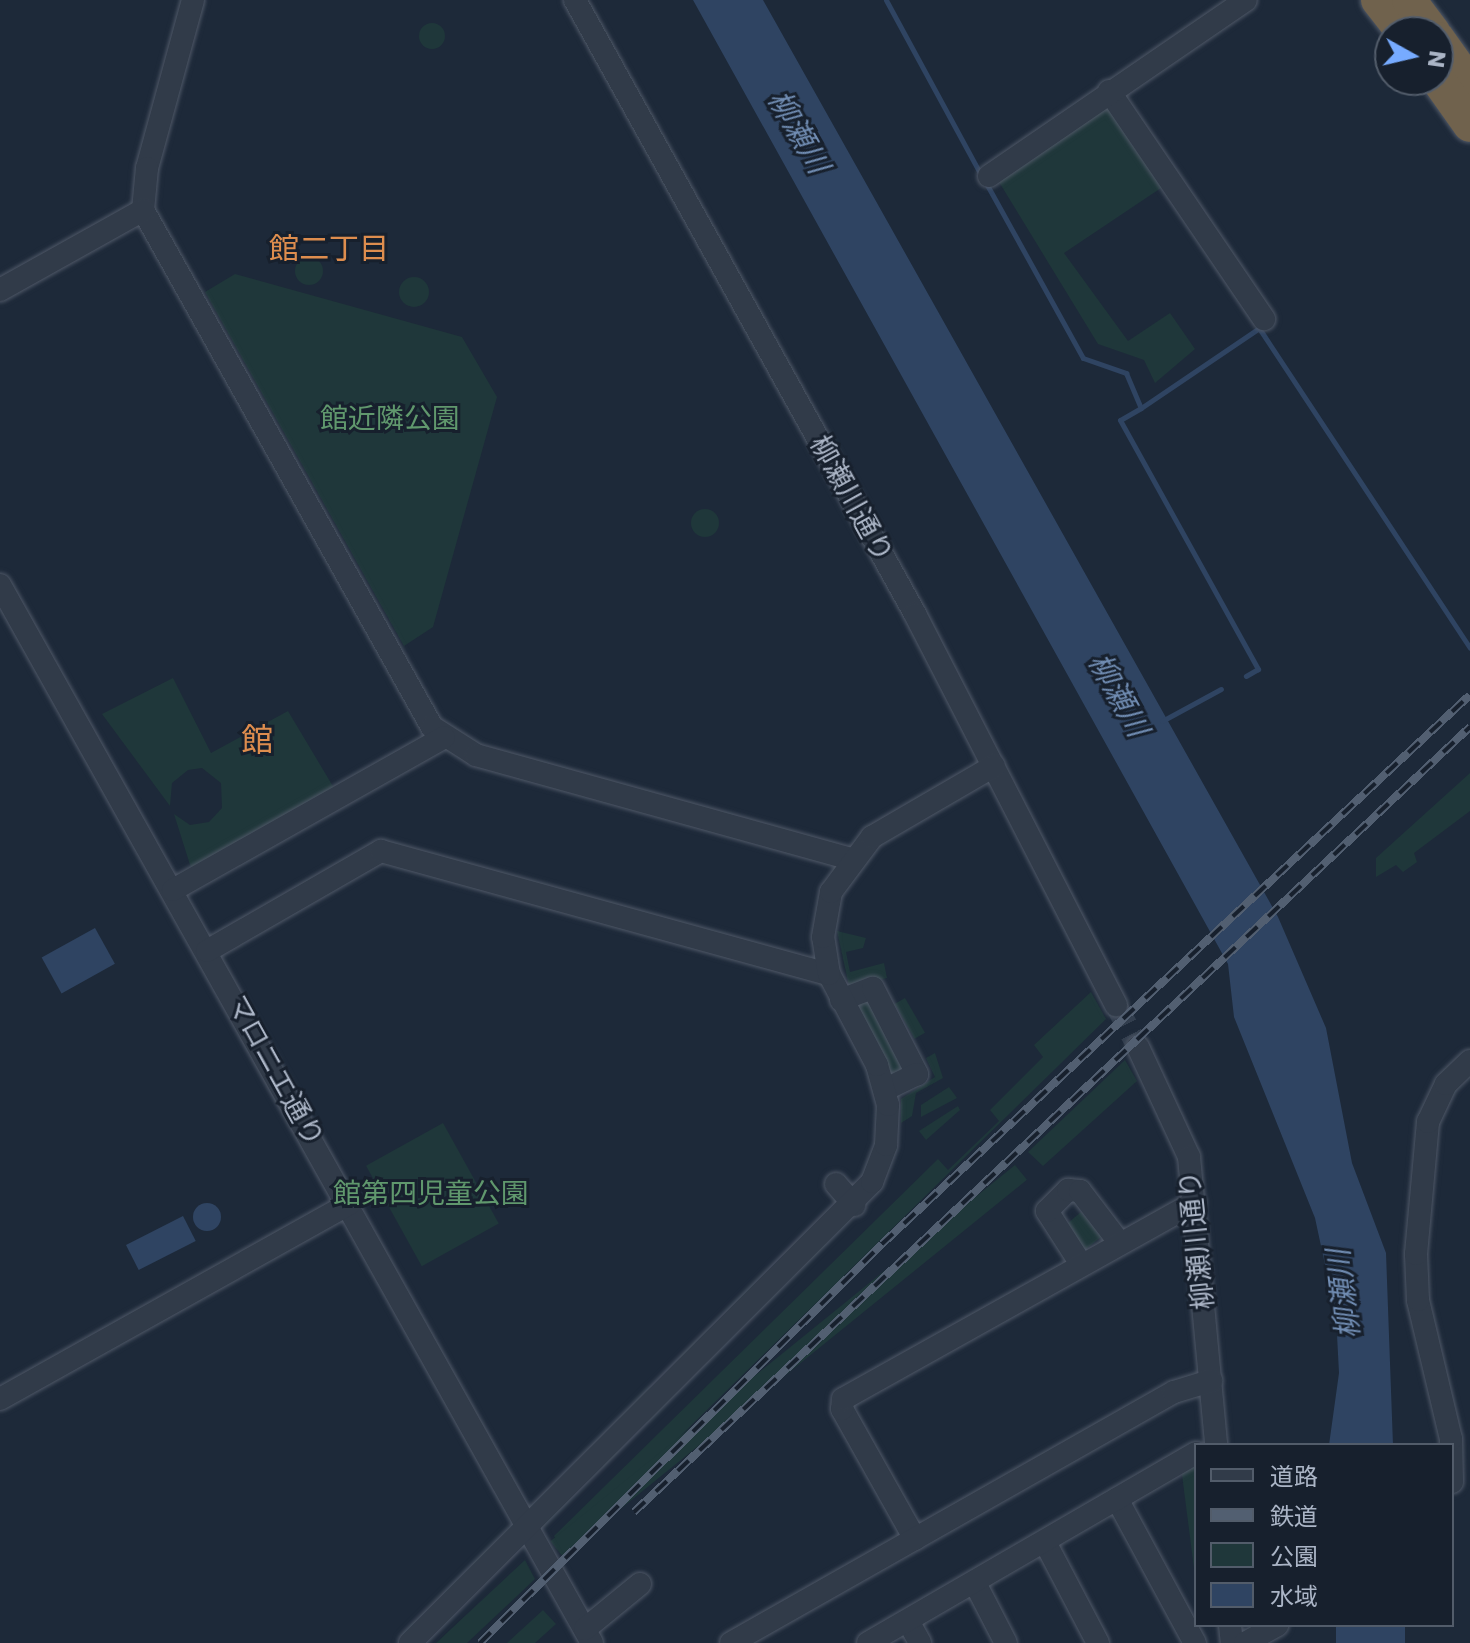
<!DOCTYPE html>
<html>
<head>
<meta charset="utf-8">
<style>
  body { margin:0 }
  #map { position:relative; width:1470px; height:1643px; overflow:hidden; background:#1d2939; font-family:Poppins,"Noto Sans JP",sans-serif }
  div>[style] { position:absolute }
  .green>* { inset:0; background:#1f373a; transform-origin:0 0 }
  .round { border-radius:50% }
  .water>* { inset:0; background:#2f4462; transform-origin:0 0 }
  .stream>* { height:5px; margin:-2.5px; padding:0 2.5px; transform-origin:2.5px; border-radius:2.5px; background:#2f4462 }
  .minor-tunnel>* { height:22px; margin-top:-11px; transform-origin:0; background:repeating-linear-gradient(90deg,#323e4e 0 22px,transparent 0 33px) }
  .roads { filter:drop-shadow(0 0 2px #4f5867) drop-shadow(0 0 2px #4f5867) }
  .minor>* { height:22px; margin:-11px; padding:0 11px; transform-origin:11px; border-radius:11px; background:#313b49 }
  .highway>* { height:34px; margin:-17px; padding:0 17px; transform-origin:17px; border-radius:17px; background:#70624d }
  .rail>* { height:8px; margin-top:-4px; transform-origin:0; background:repeating-linear-gradient(90deg,#17202d 0 15px,#525f71 0 30px); box-sizing:border-box; border-block:2px solid #525f71 }
  span { translate:-50% -50%; white-space:nowrap; text-align:center; line-height:1.15; -webkit-text-stroke:6px #17202d; paint-order:stroke }
  .park-label { font-size:28px; color:#60986d }
  .street-label { font-size:28px; color:#abb5c6 }
  .water-label { font-size:30px; color:#708cb2; font-style:italic }
  .neighbourhood-label { font-size:30px; color:#de8d4e }
  .quarter-label { font-size:32px; color:#de8d4e }
  .legend { position:absolute; left:1194px; top:1443px; width:260px; height:184px; box-sizing:border-box; background:#17202d; border:2px solid #525c6a; margin:0; padding:10px 14px; list-style:none; font-size:24px; color:#abb5c6 }
  .legend li { display:flex; align-items:center; gap:16px; height:40px }
  .legend b { width:40px; border:2px solid #525c6a }
  .north { position:absolute; left:1374px; top:16px; width:80px; height:80px; box-sizing:border-box; background:#17202d; border:2px solid #525c6a; border-radius:50%; rotate:98deg; font-size:22px; font-weight:700; line-height:32px; text-align:center; color:#abb5c6 }
  .north::after { content:''; display:block; margin:auto; width:28px; height:36px; background:#77abff; clip-path:polygon(50% 0,100% 100%,50% 72%,0 100%) }
</style>
</head>
<body>
<div id="map">
  <div class="green">
    <div class="round" style="left:419px;top:23px;width:26px;height:26px"></div>
    <div style="clip-path:polygon(1109px 103px,1164px 186px,1064px 253px,1128px 341px,1170px 313px,1195px 349px,1155px 383px,1144px 360px,1098px 344px,999px 182px)"></div>
    <div class="round" style="left:295px;top:257px;width:28px;height:28px"></div>
    <div style="clip-path:polygon(235px 274px,462px 337px,497px 397px,433px 627px,404px 646px,205px 292px)"></div>
    <div class="round" style="left:399px;top:277px;width:30px;height:30px"></div>
    <div class="round" style="left:691px;top:509px;width:28px;height:28px"></div>
    <div style="clip-path:polygon(173px 678px,211px 753px,288px 711px,334px 788px,191px 868px,174px 814px,190px 825px,209px 822px,222px 808px,221px 783px,202px 768px,188px 770px,172px 783px,170px 806px,102px 714px)"></div>
    <div style="clip-path:polygon(1470px 773px,1470px 811px,1414px 853px,1417px 862px,1403px 872px,1396px 865px,1376px 877px,1376px 858px)"></div>
    <div style="clip-path:polygon(837px 931px,866px 938px,863px 948px,846px 952px,850px 972px,884px 963px,887px 978px,849px 986px)"></div>
    <div style="clip-path:polygon(1091px 992px,1106px 1019px,563px 1551px,554px 1536px,938px 1159px,948px 1170px,999px 1121px,990px 1110px,1043px 1057px,1034px 1045px)"></div>
    <div style="left:866px;top:997px;width:87px;height:14px;rotate:62deg"></div>
    <div style="left:905px;top:998px;width:40px;height:12px;rotate:60deg"></div>
    <div style="clip-path:polygon(935px 1053px,943px 1078px,916px 1093px,912px 1116px,901px 1123px,901px 1099px,935px 1077px,926px 1058px)"></div>
    <div style="clip-path:polygon(1125px 1060px,1137px 1081px,1043px 1166px,1028px 1152px)"></div>
    <div style="clip-path:polygon(949px 1087px,957px 1098px,921px 1117px,921px 1105px)"></div>
    <div style="clip-path:polygon(958px 1106px,960px 1110px,926px 1140px,919px 1131px)"></div>
    <div style="left:443px;top:1123px;width:115px;height:88px;rotate:61deg"></div>
    <div style="left:1015px;top:1165px;width:19px;height:598px;rotate:51deg"></div>
    <div style="clip-path:polygon(1081px 1212px,1102px 1236px,1084px 1251px,1068px 1223px)"></div>
    <div style="clip-path:polygon(1196px 1462px,1196px 1584px,1181px 1467px)"></div>
    <div style="clip-path:polygon(525px 1560px,535px 1579px,467px 1643px,436px 1643px)"></div>
    <div style="clip-path:polygon(543px 1610px,556px 1624px,535px 1643px,507px 1643px)"></div>
  </div>
  <div class="water">
    <div style="clip-path:polygon(693px 0,763px 0,1278px 917px,1326px 1028px,1352px 1163px,1386px 1253px,1393px 1445px,1329px 1445px,1339px 1373px,1336px 1316px,1315px 1218px,1234px 1017px,1228px 964px)"></div>
    <div style="left:95px;top:928px;width:41px;height:61px;rotate:61deg"></div>
    <div class="round" style="left:193px;top:1203px;width:28px;height:28px"></div>
    <div style="left:183px;top:1216px;width:28px;height:64px;rotate:63deg"></div>
    <div style="left:1336px;top:1625px;width:69px;height:18px"></div>
  </div>
  <div class="stream">
    <div style="left:886px;top:0;width:199px;rotate:61.5deg"></div>
    <div style="left:986px;top:183px;width:200px;rotate:61deg"></div>
    <div style="left:1083px;top:358px;width:46px;rotate:19.2deg"></div>
    <div style="left:1126px;top:373px;width:38px;rotate:67deg"></div>
    <div style="left:1141px;top:408px;width:143px;rotate:-34.1deg"></div>
    <div style="left:1259px;top:328px;width:383px;rotate:56.6deg"></div>
    <div style="left:1141px;top:408px;width:24px;rotate:150deg"></div>
    <div style="left:1120px;top:420px;width:285px;rotate:61deg"></div>
    <div style="left:1258px;top:669px;width:14px;rotate:150deg"></div>
    <div style="left:1162px;top:721px;width:67px;rotate:-28.5deg"></div>
  </div>
  <div class="minor-tunnel">
    <div style="left:1116px;top:1005px;width:47px;rotate:62.4deg"></div>
  </div>
  <div class="roads">
    <div class="minor">
      <div style="left:193px;top:0;width:174px;rotate:105.3deg"></div>
      <div style="left:147px;top:168px;width:42px;rotate:95.4deg"></div>
      <div style="left:143px;top:210px;width:592px;rotate:60.8deg"></div>
      <div style="left:432px;top:727px;width:52px;rotate:32.5deg"></div>
      <div style="left:476px;top:755px;width:388px;rotate:15.5deg"></div>
      <div style="left:575px;top:0;width:702px;rotate:61.02deg"></div>
      <div style="left:915px;top:614px;width:440px;rotate:62.8deg"></div>
      <div style="left:1109px;top:91px;width:276px;rotate:55.8deg"></div>
      <div style="left:989px;top:176px;width:311px;rotate:-34.4deg"></div>
      <div style="left:0;top:290px;width:164px;rotate:-29.2deg"></div>
      <div style="left:0;top:585px;width:1212px;rotate:60.77deg"></div>
      <div style="left:173px;top:890px;width:311px;rotate:-29.4deg"></div>
      <div style="left:207px;top:951px;width:201px;rotate:-29.9deg"></div>
      <div style="left:381px;top:851px;width:465px;rotate:15.4deg"></div>
      <div style="left:841px;top:1000px;width:34px;rotate:-21deg"></div>
      <div style="left:873px;top:988px;width:97px;rotate:62.9deg"></div>
      <div style="left:917px;top:1074px;width:34px;rotate:154deg"></div>
      <div style="left:1138px;top:1047px;width:121px;rotate:65.1deg"></div>
      <div style="left:1189px;top:1157px;width:289px;rotate:84.6deg"></div>
      <div style="left:836px;top:1184px;width:28px;rotate:49deg"></div>
      <div style="left:1081px;top:1264px;width:63px;rotate:-122.7deg"></div>
      <div style="left:1047px;top:1211px;width:30px;rotate:-45deg"></div>
      <div style="left:1068px;top:1190px;width:12px;rotate:5deg"></div>
      <div style="left:1080px;top:1191px;width:64px;rotate:52.6deg"></div>
      <div style="left:0;top:1399px;width:401px;rotate:-29.2deg"></div>
      <div style="left:1452px;top:1482px;width:43px;rotate:-91.3deg"></div>
      <div style="left:1451px;top:1439px;width:143px;rotate:-103.4deg"></div>
      <div style="left:1418px;top:1300px;width:46px;rotate:-92.5deg"></div>
      <div style="left:1416px;top:1254px;width:133px;rotate:-84.8deg"></div>
      <div style="left:1428px;top:1122px;width:42px;rotate:-64.7deg"></div>
      <div style="left:1446px;top:1084px;width:33px;rotate:-44deg"></div>
      <div style="left:1117px;top:1499px;width:164px;rotate:61.6deg"></div>
      <div style="left:915px;top:1539px;width:149px;rotate:-119.3deg"></div>
      <div style="left:842px;top:1409px;width:10px;rotate:-84deg"></div>
      <div style="left:843px;top:1399px;width:403px;rotate:-29.2deg"></div>
      <div style="left:1046px;top:1544px;width:112px;rotate:62.3deg"></div>
      <div style="left:976px;top:1585px;width:65px;rotate:62.7deg"></div>
      <div style="left:908px;top:1621px;width:25px;rotate:61deg"></div>
      <div style="left:1230px;top:1625px;width:18px;rotate:84deg"></div>
      <div style="left:585px;top:1629px;width:71px;rotate:-39.3deg"></div>
      <div style="left:410px;top:1643px;width:653px;rotate:-44.94deg"></div>
      <div style="left:872px;top:1182px;width:40px;rotate:-69deg"></div>
      <div style="left:886px;top:1145px;width:40px;rotate:-87.1deg"></div>
      <div style="left:888px;top:1105px;width:41px;rotate:-105.4deg"></div>
      <div style="left:877px;top:1065px;width:103px;rotate:-117.8deg"></div>
      <div style="left:829px;top:974px;width:37px;rotate:-99deg"></div>
      <div style="left:823px;top:937px;width:46px;rotate:-79.9deg"></div>
      <div style="left:831px;top:892px;width:69px;rotate:-53.3deg"></div>
      <div style="left:872px;top:837px;width:141px;rotate:-30.2deg"></div>
      <div style="left:731px;top:1643px;width:509px;rotate:-29.54deg"></div>
      <div style="left:1174px;top:1392px;width:39px;rotate:-17deg"></div>
      <div style="left:868px;top:1643px;width:379px;rotate:-30.1deg"></div>
      <div style="left:1245px;top:1643px;width:37px;rotate:-29deg"></div>
    </div>
    <div class="highway">
      <div style="left:1378px;top:0;width:41px;rotate:52deg"></div>
      <div style="left:1409px;top:0;width:40px;rotate:53deg"></div>
      <div style="left:1438px;top:39px;width:55px;rotate:54.6deg"></div>
      <div style="left:1438px;top:80px;width:55px;rotate:54.6deg"></div>
    </div>
  </div>
  <div class="rail">
    <div style="left:634px;top:1512px;width:1147px;rotate:-43.2deg"></div>
    <div style="left:480px;top:1643px;width:566px;rotate:-44.79deg"></div>
    <div style="left:882px;top:1244px;width:804px;rotate:-43.04deg"></div>
  </div>
  <div class="park-label">
    <span style="left:390px;top:419px">館近隣公園</span>
    <span style="left:431px;top:1194px">館第四児童公園</span>
  </div>
  <div class="street-label">
    <span style="left:851px;top:499px;rotate:61deg">柳瀬川通り</span>
    <span style="left:275px;top:1071px;rotate:61deg">マロニエ通り</span>
    <span style="left:1197px;top:1240px;rotate:-96deg">柳瀬川通り</span>
  </div>
  <div class="water-label">
    <span style="left:798px;top:132px;rotate:60deg">柳瀬川</span>
    <span style="left:1118px;top:695px;rotate:61deg">柳瀬川</span>
    <span style="left:1344px;top:1294px;rotate:-97deg">柳瀬川</span>
  </div>
  <div class="neighbourhood-label">
    <span style="left:329px;top:249px">館二丁目</span>
  </div>
  <div class="quarter-label">
    <span style="left:257px;top:740px">館</span>
  </div>
  <ul class="legend">
  <li><b style="height:10px;background:#313b49"></b>道路</li>
  <li><b style="height:10px;background:#525f71"></b>鉄道</li>
  <li><b style="height:22px;background:#1f373a"></b>公園</li>
  <li><b style="height:22px;background:#2f4462"></b>水域</li>
  </ul>
  <div class="north">N</div>
</div>
</body>
</html>
